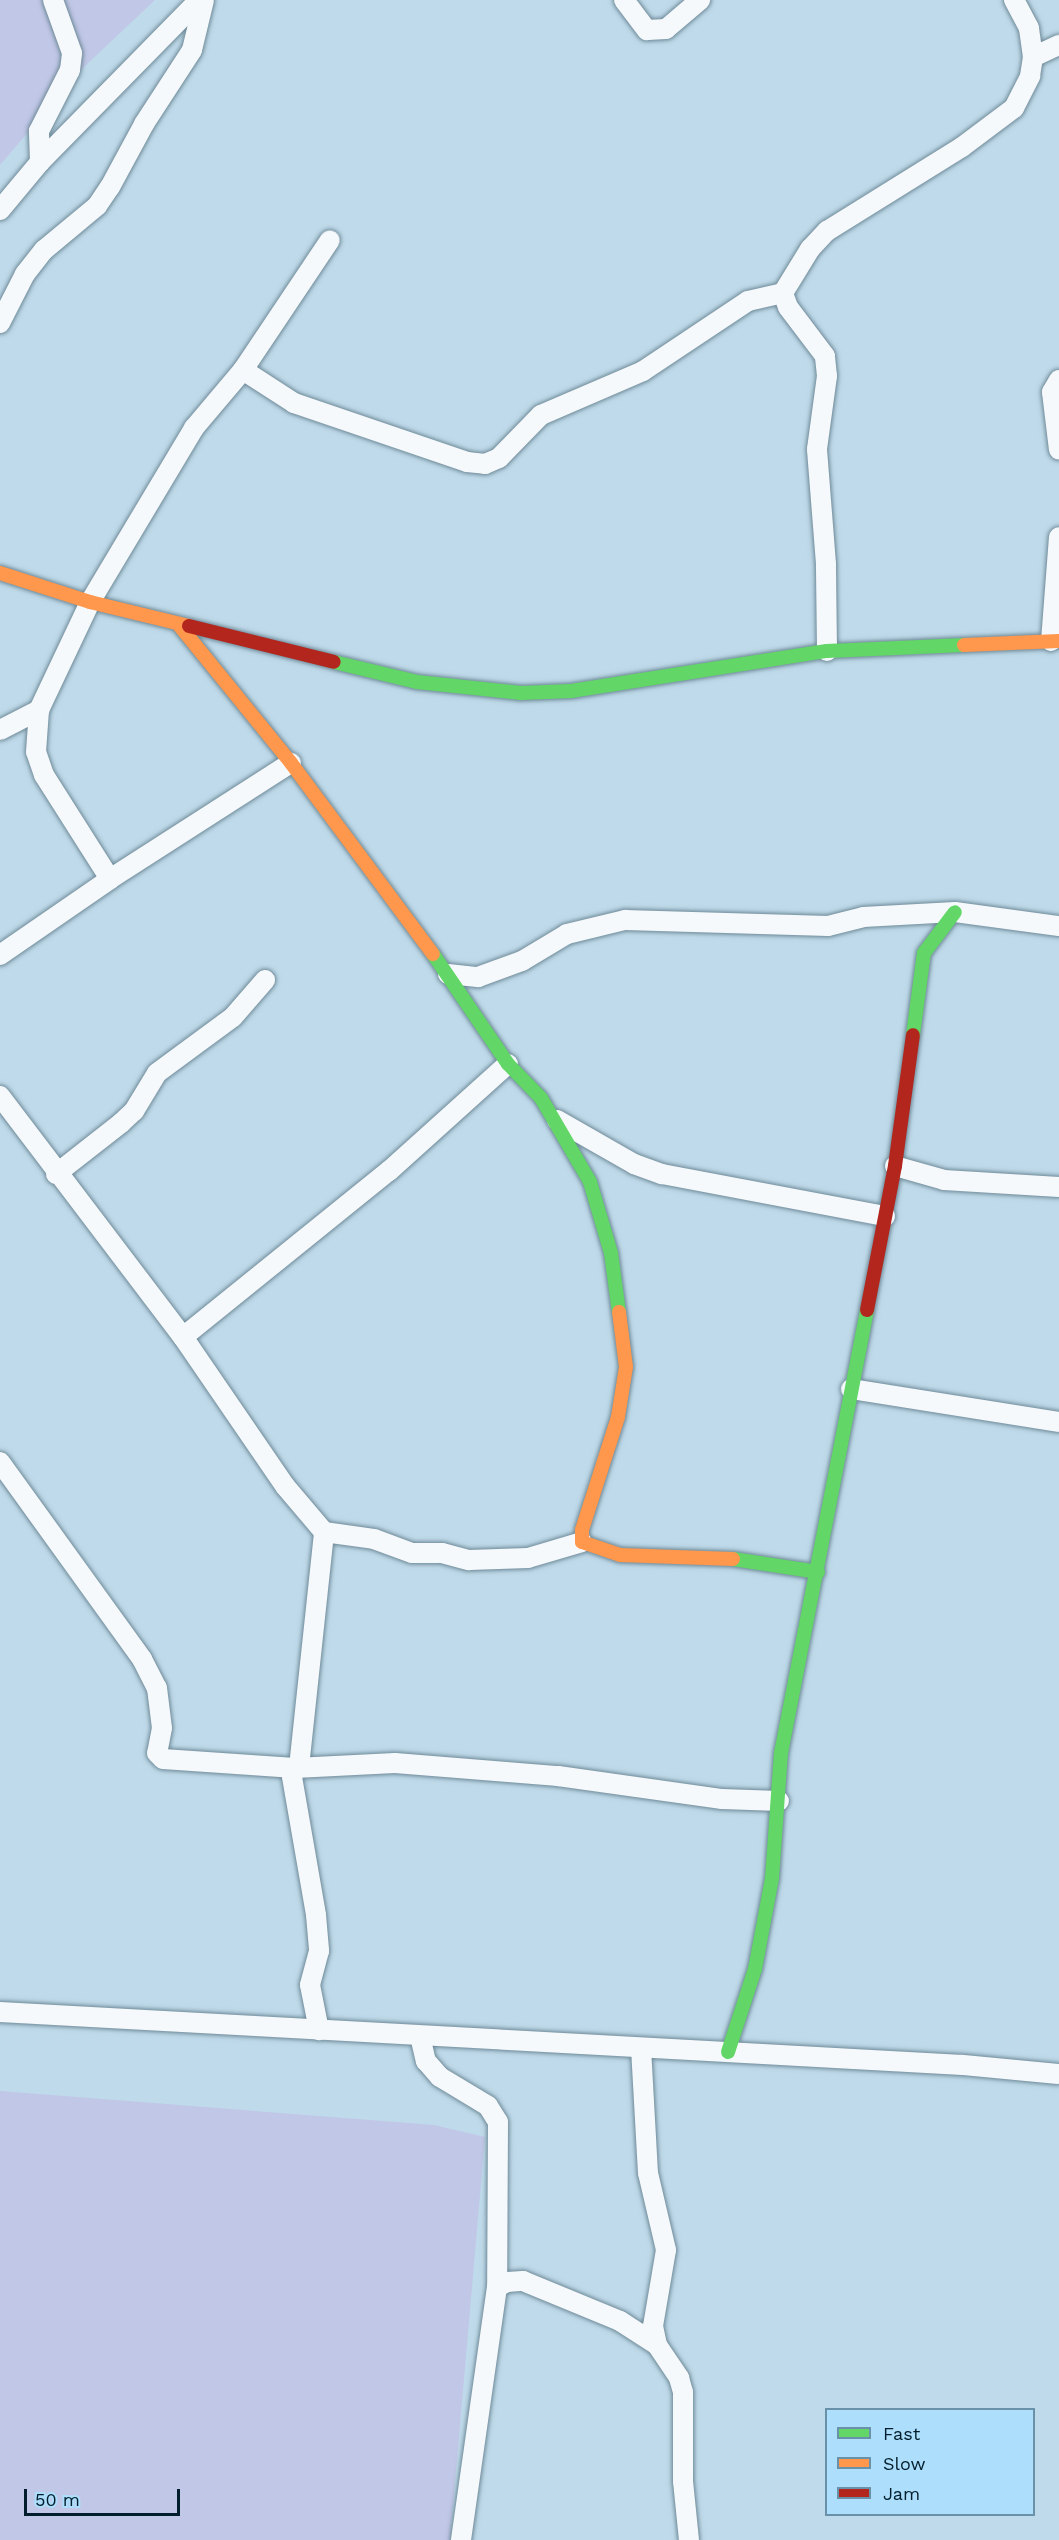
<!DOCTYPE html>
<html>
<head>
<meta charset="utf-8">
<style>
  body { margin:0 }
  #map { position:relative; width:1059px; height:2540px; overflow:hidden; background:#bfdaea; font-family:"Work Sans",sans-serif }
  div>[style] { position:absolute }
  .green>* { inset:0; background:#c1c7e7 }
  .roads { filter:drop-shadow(0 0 2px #6f8a98) drop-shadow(0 0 2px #6f8a98) }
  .street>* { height:20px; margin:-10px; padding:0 10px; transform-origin:10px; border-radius:10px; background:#f5f9fc }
  .fast>* { height:14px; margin:-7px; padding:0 7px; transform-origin:7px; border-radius:7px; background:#63d668 }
  .slow>* { height:14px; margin:-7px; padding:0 7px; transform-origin:7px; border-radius:7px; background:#ff974d }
  .jam>* { height:14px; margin:-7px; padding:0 7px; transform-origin:7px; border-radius:7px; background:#b3261e }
  span { translate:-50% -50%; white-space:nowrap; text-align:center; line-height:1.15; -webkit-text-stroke:4.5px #addefc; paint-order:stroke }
  .legend { position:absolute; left:825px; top:2408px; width:210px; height:108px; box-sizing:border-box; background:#addefc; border:2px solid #6991a9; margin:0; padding:8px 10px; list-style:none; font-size:18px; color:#021e2c }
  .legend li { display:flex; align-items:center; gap:12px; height:30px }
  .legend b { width:30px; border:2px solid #6991a9 }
  .scale { position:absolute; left:24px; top:2489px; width:156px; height:27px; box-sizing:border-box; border:3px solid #021e2c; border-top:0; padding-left:8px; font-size:18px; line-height:21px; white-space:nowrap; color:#021e2c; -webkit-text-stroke:4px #addefc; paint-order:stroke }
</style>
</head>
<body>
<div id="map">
  <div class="green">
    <div style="clip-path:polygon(0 0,155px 0,85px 66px,0 165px)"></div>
    <div style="clip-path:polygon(0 2091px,434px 2125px,485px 2137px,450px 2540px,0 2540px)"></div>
  </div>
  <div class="roads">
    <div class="street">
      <div style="left:624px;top:0;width:38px;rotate:53deg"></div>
      <div style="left:647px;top:30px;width:19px;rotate:-3deg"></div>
      <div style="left:666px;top:29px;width:45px;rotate:-40.5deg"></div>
      <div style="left:1033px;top:57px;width:29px;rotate:-25deg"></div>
      <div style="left:40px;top:162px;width:31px;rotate:-92deg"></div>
      <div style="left:39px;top:131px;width:68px;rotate:-63.1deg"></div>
      <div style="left:70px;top:70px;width:17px;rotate:-83deg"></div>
      <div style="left:72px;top:53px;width:56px;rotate:-109.7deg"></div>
      <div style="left:0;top:210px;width:62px;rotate:-50.2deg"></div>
      <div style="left:40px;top:162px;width:227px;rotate:-45.5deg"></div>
      <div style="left:0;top:323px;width:55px;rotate:-63deg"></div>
      <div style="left:25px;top:274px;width:31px;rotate:-52deg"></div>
      <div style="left:44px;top:250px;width:69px;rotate:-39.7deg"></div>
      <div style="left:97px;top:206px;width:23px;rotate:-56deg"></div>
      <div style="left:110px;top:187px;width:72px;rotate:-61.6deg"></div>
      <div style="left:144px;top:124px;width:88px;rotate:-57deg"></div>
      <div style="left:192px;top:50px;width:51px;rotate:-76.5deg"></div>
      <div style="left:243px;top:370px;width:61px;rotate:32.9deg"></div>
      <div style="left:294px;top:403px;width:183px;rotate:18.8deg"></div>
      <div style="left:467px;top:462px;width:18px;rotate:6deg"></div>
      <div style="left:485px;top:464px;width:15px;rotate:-23deg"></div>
      <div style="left:499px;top:458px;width:60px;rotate:-45.7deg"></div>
      <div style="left:541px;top:415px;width:111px;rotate:-23.3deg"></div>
      <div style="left:643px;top:371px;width:126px;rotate:-33.7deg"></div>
      <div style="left:748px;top:301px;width:36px;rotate:-13deg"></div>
      <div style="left:1059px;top:380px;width:14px;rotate:120deg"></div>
      <div style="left:1052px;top:392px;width:58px;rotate:83.1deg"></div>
      <div style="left:1051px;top:641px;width:104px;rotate:-85.6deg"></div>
      <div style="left:827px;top:651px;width:87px;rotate:-90.7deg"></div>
      <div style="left:826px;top:564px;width:115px;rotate:-94.5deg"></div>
      <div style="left:817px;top:449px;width:74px;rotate:-82.2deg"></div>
      <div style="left:827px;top:376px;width:20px;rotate:-96deg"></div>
      <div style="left:825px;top:356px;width:61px;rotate:-127.1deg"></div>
      <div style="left:788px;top:307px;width:15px;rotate:-110deg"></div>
      <div style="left:783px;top:293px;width:52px;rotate:-58.5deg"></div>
      <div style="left:810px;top:249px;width:25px;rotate:-47deg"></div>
      <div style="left:827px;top:231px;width:159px;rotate:-31.9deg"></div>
      <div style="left:962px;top:147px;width:65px;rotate:-36.9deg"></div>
      <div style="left:1014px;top:108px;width:36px;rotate:-63deg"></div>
      <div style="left:1030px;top:76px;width:19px;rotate:-81deg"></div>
      <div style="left:1033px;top:57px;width:29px;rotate:-98deg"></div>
      <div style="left:1029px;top:28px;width:32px;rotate:-118deg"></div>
      <div style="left:0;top:730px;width:44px;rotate:-27.1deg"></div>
      <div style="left:110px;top:879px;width:123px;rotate:-122.4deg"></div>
      <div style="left:44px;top:775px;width:24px;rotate:-109deg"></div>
      <div style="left:36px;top:752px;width:42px;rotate:-85.9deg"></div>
      <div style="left:39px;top:710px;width:119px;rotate:-64.7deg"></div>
      <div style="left:90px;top:602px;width:203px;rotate:-59.1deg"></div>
      <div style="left:194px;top:428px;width:76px;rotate:-49.8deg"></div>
      <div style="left:243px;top:370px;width:156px;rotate:-56.2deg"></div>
      <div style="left:0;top:955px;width:134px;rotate:-34.6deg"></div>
      <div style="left:110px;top:879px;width:215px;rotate:-32.7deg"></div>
      <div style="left:448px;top:974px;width:30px;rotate:6deg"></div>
      <div style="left:478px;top:977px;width:47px;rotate:-20deg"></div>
      <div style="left:522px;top:961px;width:52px;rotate:-31deg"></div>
      <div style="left:567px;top:934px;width:60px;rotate:-13.6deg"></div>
      <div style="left:625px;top:920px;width:203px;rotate:1.7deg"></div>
      <div style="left:828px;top:926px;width:36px;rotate:-14deg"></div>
      <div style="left:863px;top:917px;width:92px;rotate:-3.1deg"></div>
      <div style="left:955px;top:912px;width:105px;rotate:7.7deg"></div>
      <div style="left:0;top:1096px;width:303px;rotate:52.8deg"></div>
      <div style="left:183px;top:1337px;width:181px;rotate:55.6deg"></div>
      <div style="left:285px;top:1486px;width:60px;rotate:49.7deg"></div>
      <div style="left:324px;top:1532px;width:50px;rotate:8deg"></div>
      <div style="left:374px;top:1539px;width:40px;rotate:20.2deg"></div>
      <div style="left:412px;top:1553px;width:30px"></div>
      <div style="left:442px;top:1553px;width:28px;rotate:15deg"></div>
      <div style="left:469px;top:1560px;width:59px;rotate:-1.9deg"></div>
      <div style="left:528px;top:1558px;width:56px;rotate:-16.5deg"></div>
      <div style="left:557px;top:1120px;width:89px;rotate:29.7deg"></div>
      <div style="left:634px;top:1164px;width:30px;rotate:20deg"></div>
      <div style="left:662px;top:1174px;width:227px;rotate:10.7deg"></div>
      <div style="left:895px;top:1166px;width:51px;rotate:15.9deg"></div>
      <div style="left:944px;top:1180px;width:115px;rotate:3.5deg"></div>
      <div style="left:56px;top:1174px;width:83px;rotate:-38.1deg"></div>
      <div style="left:121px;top:1123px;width:18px;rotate:-43deg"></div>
      <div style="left:134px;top:1111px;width:44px;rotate:-58.8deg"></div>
      <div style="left:157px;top:1073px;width:94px;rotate:-36.4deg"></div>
      <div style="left:233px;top:1017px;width:49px;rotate:-49.1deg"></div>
      <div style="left:183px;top:1337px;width:265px;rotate:-38.9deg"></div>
      <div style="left:389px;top:1171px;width:160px;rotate:-42deg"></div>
      <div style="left:851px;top:1389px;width:211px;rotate:9deg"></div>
      <div style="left:0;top:1462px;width:243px;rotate:54.2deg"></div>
      <div style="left:142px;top:1659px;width:33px;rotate:63deg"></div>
      <div style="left:157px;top:1688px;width:40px;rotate:82.9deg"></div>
      <div style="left:162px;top:1728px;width:25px;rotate:101deg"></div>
      <div style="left:157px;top:1753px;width:8px;rotate:45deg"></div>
      <div style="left:163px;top:1759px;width:132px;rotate:3.9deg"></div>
      <div style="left:295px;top:1768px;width:100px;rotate:-2.9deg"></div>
      <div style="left:395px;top:1763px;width:164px;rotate:4.6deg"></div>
      <div style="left:558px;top:1776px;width:166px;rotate:8deg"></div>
      <div style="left:722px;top:1799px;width:57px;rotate:2deg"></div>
      <div style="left:299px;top:1767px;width:236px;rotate:-83.9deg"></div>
      <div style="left:295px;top:1768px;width:9px;rotate:108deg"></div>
      <div style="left:292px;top:1777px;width:140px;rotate:80.1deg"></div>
      <div style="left:316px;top:1915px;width:36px;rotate:85deg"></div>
      <div style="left:319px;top:1951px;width:35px;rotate:105deg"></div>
      <div style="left:310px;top:1985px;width:46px;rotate:78.7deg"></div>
      <div style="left:0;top:2012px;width:964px;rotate:3.15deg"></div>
      <div style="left:963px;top:2065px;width:96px;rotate:5.4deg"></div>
      <div style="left:420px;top:2036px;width:26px;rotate:77deg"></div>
      <div style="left:426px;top:2061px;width:21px;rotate:49deg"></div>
      <div style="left:440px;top:2077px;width:56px;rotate:31.1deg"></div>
      <div style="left:488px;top:2106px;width:19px;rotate:58deg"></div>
      <div style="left:498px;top:2122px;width:165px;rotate:90.3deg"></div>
      <div style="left:497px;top:2287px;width:256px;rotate:98.1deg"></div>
      <div style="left:641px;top:2048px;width:125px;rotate:86.8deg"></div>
      <div style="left:648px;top:2173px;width:79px;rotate:76.8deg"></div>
      <div style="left:666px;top:2250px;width:77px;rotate:99.7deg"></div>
      <div style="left:653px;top:2326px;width:19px;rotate:78deg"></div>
      <div style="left:657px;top:2345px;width:40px;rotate:56deg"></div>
      <div style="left:679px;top:2378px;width:15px;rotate:74deg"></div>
      <div style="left:683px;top:2392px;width:89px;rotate:90deg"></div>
      <div style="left:683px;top:2481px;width:59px;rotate:84.2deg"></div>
      <div style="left:497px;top:2287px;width:11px;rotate:-27deg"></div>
      <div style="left:507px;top:2282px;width:16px;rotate:-4deg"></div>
      <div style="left:523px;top:2281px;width:105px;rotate:22.4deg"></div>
      <div style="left:620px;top:2321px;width:44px;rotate:33deg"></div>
    </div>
    <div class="fast">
      <div style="left:334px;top:662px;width:85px;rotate:13.5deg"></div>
      <div style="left:417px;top:682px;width:105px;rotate:6deg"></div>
      <div style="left:521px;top:693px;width:50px;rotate:-2.3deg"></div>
      <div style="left:571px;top:691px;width:259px;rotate:-8.9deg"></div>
      <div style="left:827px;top:651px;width:137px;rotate:-2.5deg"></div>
      <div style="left:433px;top:954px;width:133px;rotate:55.7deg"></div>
      <div style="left:508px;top:1064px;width:47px;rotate:45.9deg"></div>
      <div style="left:541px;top:1098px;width:97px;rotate:59.7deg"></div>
      <div style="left:590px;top:1182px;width:74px;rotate:73.5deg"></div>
      <div style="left:611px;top:1253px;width:60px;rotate:82.3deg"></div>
      <div style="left:913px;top:1035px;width:83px;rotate:-82.4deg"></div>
      <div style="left:924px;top:953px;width:51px;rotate:-52.9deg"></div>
      <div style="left:733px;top:1559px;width:86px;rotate:8.7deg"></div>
      <div style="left:728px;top:2052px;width:87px;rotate:-72deg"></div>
      <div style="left:755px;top:1969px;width:93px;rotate:-79.4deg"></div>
      <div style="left:772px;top:1878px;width:125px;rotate:-85.9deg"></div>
      <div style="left:781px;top:1753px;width:451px;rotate:-79deg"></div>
    </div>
    <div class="slow">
      <div style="left:0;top:573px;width:95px;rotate:17.9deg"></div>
      <div style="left:90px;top:602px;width:102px;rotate:13.6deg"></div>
      <div style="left:179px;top:625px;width:178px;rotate:50.9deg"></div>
      <div style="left:291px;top:763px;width:238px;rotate:53.4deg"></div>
      <div style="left:964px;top:645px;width:95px;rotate:-2.4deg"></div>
      <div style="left:619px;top:1312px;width:55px;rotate:82.7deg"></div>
      <div style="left:626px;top:1367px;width:51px;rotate:99.1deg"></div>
      <div style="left:618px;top:1417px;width:119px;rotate:107.7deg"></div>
      <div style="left:582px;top:1530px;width:12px;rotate:90deg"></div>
      <div style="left:582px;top:1542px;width:40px;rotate:18.9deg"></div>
      <div style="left:620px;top:1555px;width:113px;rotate:2deg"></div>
    </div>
    <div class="jam">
      <div style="left:189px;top:626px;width:149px;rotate:13.9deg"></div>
      <div style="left:867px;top:1310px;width:147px;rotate:-79deg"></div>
      <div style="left:895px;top:1166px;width:132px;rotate:-82.2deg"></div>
    </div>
  </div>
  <ul class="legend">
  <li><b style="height:8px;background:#63d668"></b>Fast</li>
  <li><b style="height:8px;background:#ff974d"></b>Slow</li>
  <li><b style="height:8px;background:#b3261e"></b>Jam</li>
  </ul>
  <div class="scale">50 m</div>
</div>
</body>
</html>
